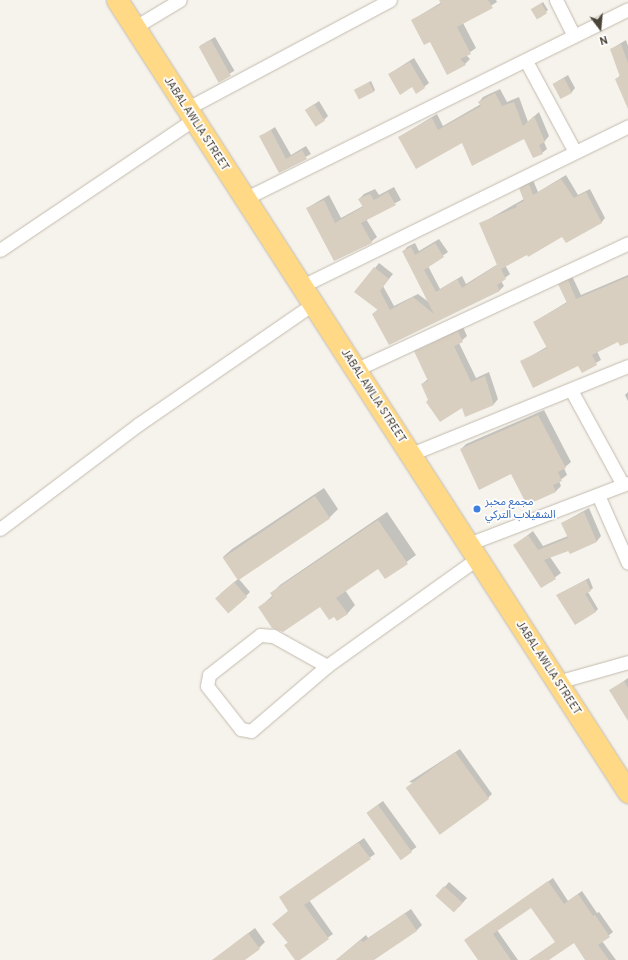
<!DOCTYPE html>
<html>
<head>
<meta charset="utf-8">
<style>
  body { margin:0 }
  #map { position:relative; width:628px; height:960px; overflow:hidden; background:#f6f3ec; font-family:Overpass,"Noto Sans Arabic",sans-serif }
  div>[style] { position:absolute }
  .shadow>* { inset:0; background:#0003; transform-origin:0 0 }
  .building>* { inset:0; background:#d8cfc1; transform-origin:0 0 }
  .roads { filter:drop-shadow(0 0 1px #c2bbae) drop-shadow(0 0 1px #c2bbae) }
  .minor>* { height:13px; margin:-6.5px; padding:0 6.5px; transform-origin:6.5px; border-radius:6.5px; background:#fff }
  .trunk>* { height:21px; margin:-10.5px; padding:0 10.5px; transform-origin:10.5px; border-radius:10.5px; background:#ffd985 }
  .dots>* { width:11px; height:11px; translate:-50% -50%; box-sizing:border-box; border:2px solid #fff; border-radius:50% }
  span { translate:-50% -50%; white-space:nowrap; text-align:center; line-height:1.15; -webkit-text-stroke:3.5px #fff; paint-order:stroke }
  .street-label { font-size:11px; color:#4b4439 }
  .shop-label { font-size:11px; color:#366cbe }
  .left { translate:0 -50%; text-align:left }
  .north { position:absolute; left:580px; top:8px; width:40px; height:40px; -webkit-text-stroke:3px #fff; paint-order:stroke; rotate:164deg; font-size:11px; font-weight:700; line-height:16px; text-align:center; color:#4b4439 }
  .north::after { content:''; display:block; margin:auto; width:14px; height:18px; background:#4b4439; clip-path:polygon(50% 0,100% 100%,50% 72%,0 100%) }
</style>
</head>
<body>
<div id="map">
  <div class="shadow">
    <div style="clip-path:polygon(441px 0,496px 0,497px 2px,463px 23px,476px 48px,466px 55px,470px 59px,465px 64px,447px 73px,430px 41px,412px 20px,442px 2px)"></div>
    <div style="clip-path:polygon(543px 2px,548px 10px,538px 18px,534px 9px)"></div>
    <div style="left:215px;top:37px;width:39px;height:17px;rotate:60deg"></div>
    <div style="clip-path:polygon(626px 40px,628px 46px,628px 107px,616px 79px,621px 75px,611px 49px)"></div>
    <div style="clip-path:polygon(414px 58px,429px 83px,424px 87px,413px 86px,389px 74px)"></div>
    <div style="clip-path:polygon(568px 75px,557px 80px,568px 75px,575px 88px,571px 93px,553px 84px)"></div>
    <div style="clip-path:polygon(371px 81px,375px 90px,373px 92px,357px 89px)"></div>
    <div style="clip-path:polygon(500px 89px,507px 102px,519px 97px,528px 122px,539px 112px,549px 136px,544px 142px,547px 149px,542px 153px,525px 138px,463px 142px,399px 137px,437px 114px,443px 126px,481px 104px,479px 102px,483px 97px)"></div>
    <div style="clip-path:polygon(319px 101px,328px 116px,324px 120px,306px 110px)"></div>
    <div style="clip-path:polygon(275px 127px,291px 155px,306px 146px,311px 154px,280px 171px,261px 136px)"></div>
    <div style="clip-path:polygon(566px 175px,578px 195px,590px 189px,605px 218px,601px 223px,563px 236px,505px 265px,510px 274px,501px 281px,504px 286px,500px 290px,390px 344px,373px 314px,378px 309px,356px 292px,379px 263px,393px 274px,383px 286px,394px 306px,418px 294px,430px 303px,403px 252px,407px 247px,415px 243px,419px 251px,439px 239px,448px 252px,428px 266px,440px 289px,462px 276px,466px 284px,498px 264px,480px 224px,524px 199px,520px 189px,524px 185px,533px 180px,538px 192px)"></div>
    <div style="clip-path:polygon(394px 187px,401px 200px,366px 219px,377px 237px,371px 242px,335px 260px,307px 208px,329px 195px,341px 218px,363px 206px,359px 199px,364px 194px,375px 189px,379px 195px)"></div>
    <div style="clip-path:polygon(628px 275px,628px 342px,618px 340px,597px 351px,601px 360px,582px 371px,579px 364px,521px 362px,548px 346px,534px 322px,567px 302px,559px 285px,564px 280px,572px 276px,581px 295px)"></div>
    <div style="clip-path:polygon(463px 327px,467px 336px,459px 343px,476px 378px,489px 372px,498px 399px,494px 404px,462px 406px,429px 399px,422px 384px,428px 379px,415px 352px)"></div>
    <div style="clip-path:polygon(628px 392px,628px 401px,625px 395px)"></div>
    <div style="clip-path:polygon(544px 410px,571px 462px,564px 468px,567px 475px,559px 481px,561px 486px,556px 491px,527px 504px,511px 473px,461px 449px,466px 444px)"></div>
    <div style="clip-path:polygon(324px 488px,338px 509px,329px 518px,238px 578px,250px 592px,246px 596px,220px 594px,238px 579px,223px 557px,232px 549px)"></div>
    <div style="clip-path:polygon(589px 508px,601px 536px,597px 541px,550px 557px,561px 573px,542px 587px,515px 545px,533px 531px,543px 546px,568px 536px,562px 523px)"></div>
    <div style="clip-path:polygon(387px 512px,416px 555px,385px 578px,378px 568px,345px 590px,355px 605px,347px 614px,334px 615px,321px 606px,260px 607px,273px 595px,272px 593px,280px 585px)"></div>
    <div style="clip-path:polygon(589px 578px,593px 588px,588px 592px,598px 609px,595px 612px,557px 595px)"></div>
    <div style="clip-path:polygon(628px 678px,628px 716px,610px 691px)"></div>
    <div style="clip-path:polygon(460px 749px,492px 794px,488px 798px,409px 782px)"></div>
    <div style="left:383px;top:801px;width:57px;height:20px;rotate:54deg"></div>
    <div style="clip-path:polygon(364px 838px,375px 854px,309px 900px,333px 934px,296px 960px,285px 945px,289px 942px,289px 910px,280px 897px)"></div>
    <div style="clip-path:polygon(553px 878px,568px 901px,582px 891px,597px 913px,599px 912px,613px 932px,602px 941px,616px 960px,586px 960px,574px 942px,548px 960px,529px 960px,556px 942px,531px 907px,497px 930px,518px 960px,479px 960px,465px 940px)"></div>
    <div style="clip-path:polygon(449px 882px,467px 898px,459px 907px,437px 896px)"></div>
    <div style="clip-path:polygon(411px 909px,422px 925px,417px 930px,373px 960px,336px 960px,366px 935px,368px 938px)"></div>
    <div style="clip-path:polygon(255px 928px,265px 942px,259px 948px,243px 960px,213px 960px)"></div>
  </div>
  <div class="building">
    <div style="clip-path:polygon(439px 0,488px 0,493px 8px,457px 27px,471px 54px,460px 59px,466px 65px,447px 75px,430px 42px,424px 45px,411px 20px,441px 4px)"></div>
    <div style="left:541px;top:3px;width:12px;height:12px;rotate:59deg"></div>
    <div style="left:211px;top:40px;width:41px;height:14px;rotate:61deg"></div>
    <div style="clip-path:polygon(621px 44px,628px 63px,628px 109px,615px 79px,620px 77px,610px 49px)"></div>
    <div style="clip-path:polygon(410px 62px,425px 88px,416px 94px,412px 87px,400px 95px,388px 74px)"></div>
    <div style="left:564px;top:78px;width:17px;height:13px;rotate:62deg"></div>
    <div style="left:369px;top:82px;width:11px;height:17px;rotate:63deg"></div>
    <div style="clip-path:polygon(495px 93px,502px 106px,514px 102px,523px 126px,534px 116px,545px 142px,539px 145px,543px 154px,533px 158px,524px 139px,472px 166px,462px 143px,416px 169px,398px 137px,432px 118px,438px 130px,481px 106px,478px 102px)"></div>
    <div style="left:314px;top:104px;width:20px;height:11px;rotate:57deg"></div>
    <div style="clip-path:polygon(271px 130px,286px 159px,302px 150px,307px 159px,279px 173px,259px 136px)"></div>
    <div style="clip-path:polygon(561px 179px,574px 198px,586px 192px,602px 223px,566px 243px,562px 237px,528px 257px,527px 255px,501px 269px,506px 279px,497px 285px,500px 291px,389px 345px,372px 314px,378px 310px,354px 292px,374px 267px,389px 279px,380px 291px,390px 310px,413px 297px,434px 314px,402px 251px,411px 247px,415px 255px,435px 243px,444px 257px,424px 270px,436px 292px,457px 279px,462px 288px,497px 265px,479px 223px,517px 207px,516px 205px,524px 201px,519px 188px,529px 184px,533px 195px)"></div>
    <div style="clip-path:polygon(388px 192px,396px 205px,361px 223px,372px 243px,334px 261px,306px 208px,324px 200px,335px 223px,363px 207px,358px 199px,370px 194px,374px 200px)"></div>
    <div style="clip-path:polygon(628px 277px,628px 343px,620px 346px,618px 342px,592px 355px,597px 365px,582px 373px,578px 366px,533px 388px,520px 361px,547px 348px,533px 322px,567px 303px,558px 284px,568px 280px,576px 299px)"></div>
    <div style="clip-path:polygon(458px 331px,463px 342px,454px 346px,471px 382px,485px 376px,494px 405px,465px 417px,462px 408px,440px 422px,426px 402px,428px 400px,421px 384px,428px 381px,414px 351px)"></div>
    <div style="clip-path:polygon(538px 415px,566px 468px,558px 472px,562px 481px,553px 485px,556px 492px,527px 505px,511px 474px,479px 490px,460px 449px)"></div>
    <div style="left:315px;top:496px;width:27px;height:111px;rotate:56deg"></div>
    <div style="clip-path:polygon(584px 512px,597px 542px,570px 554px,568px 551px,544px 560px,556px 579px,541px 588px,513px 545px,528px 535px,538px 550px,568px 538px,561px 523px)"></div>
    <div style="clip-path:polygon(378px 520px,408px 564px,385px 579px,378px 569px,336px 598px,348px 614px,337px 621px,334px 617px,329px 620px,320px 607px,283px 632px,272px 628px,258px 607px,273px 597px,270px 593px)"></div>
    <div style="clip-path:polygon(586px 580px,591px 591px,585px 594px,596px 612px,575px 625px,556px 595px)"></div>
    <div style="left:234px;top:582px;width:20px;height:25px;rotate:49deg"></div>
    <div style="clip-path:polygon(624px 681px,628px 688px,628px 721px,609px 690px)"></div>
    <div style="left:455px;top:752px;width:58px;height:61px;rotate:54deg"></div>
    <div style="left:378px;top:805px;width:58px;height:14px;rotate:54deg"></div>
    <div style="clip-path:polygon(358px 842px,371px 859px,304px 905px,329px 939px,300px 960px,295px 960px,284px 945px,288px 943px,272px 924px,288px 911px,279px 897px)"></div>
    <div style="clip-path:polygon(548px 881px,564px 904px,578px 894px,593px 916px,595px 915px,610px 937px,598px 945px,609px 960px,585px 960px,574px 943px,549px 960px,529px 960px,555px 942px,531px 908px,493px 934px,511px 960px,478px 960px,464px 940px)"></div>
    <div style="left:444px;top:886px;width:25px;height:13px;rotate:42deg"></div>
    <div style="clip-path:polygon(405px 913px,417px 931px,374px 960px,336px 960px,361px 940px,363px 942px)"></div>
    <div style="clip-path:polygon(248px 933px,260px 949px,245px 960px,212px 960px)"></div>
  </div>
  <div class="roads">
    <div class="minor">
      <div style="left:556px;top:0;width:40px;rotate:63.4deg"></div>
      <div style="left:135px;top:27px;width:52px;rotate:-31deg"></div>
      <div style="left:526px;top:61px;width:103px;rotate:61.7deg"></div>
      <div style="left:186px;top:109px;width:231px;rotate:-28.1deg"></div>
      <div style="left:244px;top:199px;width:428px;rotate:-26.3deg"></div>
      <div style="left:0;top:250px;width:233px;rotate:-34deg"></div>
      <div style="left:302px;top:286px;width:363px;rotate:-26.1deg"></div>
      <div style="left:355px;top:370px;width:301px;rotate:-24.9deg"></div>
      <div style="left:571px;top:390px;width:108px;rotate:61.3deg"></div>
      <div style="left:411px;top:454px;width:234px;rotate:-22.1deg"></div>
      <div style="left:598px;top:495px;width:74px;rotate:66.2deg"></div>
      <div style="left:0;top:529px;width:174px;rotate:-37.1deg"></div>
      <div style="left:139px;top:424px;width:211px;rotate:-34.6deg"></div>
      <div style="left:468px;top:544px;width:171px;rotate:-20.9deg"></div>
      <div style="left:327px;top:666px;width:62px;rotate:-150.9deg"></div>
      <div style="left:273px;top:636px;width:13px;rotate:-176deg"></div>
      <div style="left:260px;top:635px;width:65px;rotate:141.9deg"></div>
      <div style="left:209px;top:675px;width:11px;rotate:100deg"></div>
      <div style="left:207px;top:686px;width:55px;rotate:51.7deg"></div>
      <div style="left:241px;top:729px;width:10px;rotate:11deg"></div>
      <div style="left:251px;top:731px;width:100px;rotate:-40.5deg"></div>
      <div style="left:327px;top:666px;width:186px;rotate:-35.6deg"></div>
      <div style="left:557px;top:682px;width:74px;rotate:-15.7deg"></div>
    </div>
    <div class="trunk">
      <div style="left:117px;top:0;width:943px;rotate:57.17deg"></div>
    </div>
  </div>
  <div class="dots">
    <div style="left:477px;top:509px;background:#3f7fe0"></div>
  </div>
  <div class="street-label">
    <span style="left:196px;top:124px;rotate:57deg">JABAL AWLIA STREET</span>
    <span style="left:373px;top:396px;rotate:57deg">JABAL AWLIA STREET</span>
    <span style="left:548px;top:668px;rotate:57deg">JABAL AWLIA STREET</span>
  </div>
  <div class="shop-label">
    <span class="left" style="left:485px;top:509px">مجمع مخبز<br>الشقيلاب التركي</span>
  </div>
  <div class="north">N</div>
</div>
</body>
</html>
